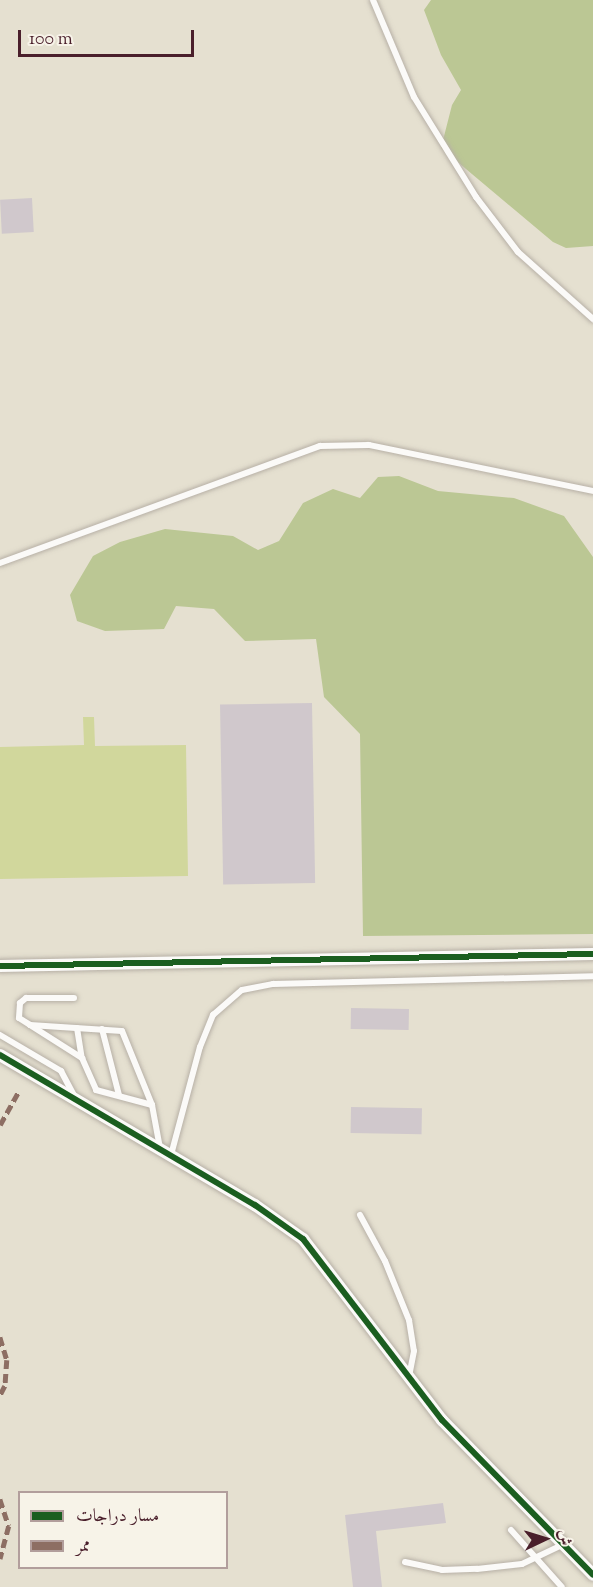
<!DOCTYPE html>
<html>
<head>
<meta charset="utf-8">
<style>
  body { margin:0 }
  #map { position:relative; width:593px; height:1587px; overflow:hidden; background:#e5e0d0; font-family:"Sorts Mill Goudy",Amiri,serif }
  div>[style] { position:absolute }
  .green>* { inset:0; background:#d1d79c }
  .forest>* { inset:0; background:#bbc794 }
  .building>* { inset:0; background:#d0c8cc; transform-origin:0 0 }
  .roads { filter:drop-shadow(0 0 2px #b7b0a6) drop-shadow(0 0 2px #b7b0a6) }
  .service>* { height:6px; margin:-3px; padding:0 3px; transform-origin:3px; border-radius:3px; background:#fbfaf8 }
  .minor>* { height:12px; margin:-6px; padding:0 6px; transform-origin:6px; border-radius:6px; background:#fbfaf8 }
  .quiet>* { height:4.5px; margin-top:-2.25px; transform-origin:0; background:repeating-linear-gradient(90deg,#8d6e63 0 9px,transparent 0 13.5px) }
  .cycleway>* { height:6px; margin:-3px; padding:0 3px; transform-origin:3px; border-radius:3px; background:#1b5e20 }
  span { translate:-50% -50%; white-space:nowrap; text-align:center; line-height:1.15; -webkit-text-stroke:4.5px #f7f3e8; paint-order:stroke }
  .legend { position:absolute; left:18px; top:1491px; width:210px; height:78px; box-sizing:border-box; background:#f7f3e8; border:2px solid #b29e9c; margin:0; padding:8px 10px; list-style:none; font-size:18px; color:#4a1f2b }
  .legend li { display:flex; align-items:center; gap:12px; height:30px }
  .legend b { width:30px; border:2px solid #b29e9c }
  .north { position:absolute; left:515px; top:1509px; width:60px; height:60px; -webkit-text-stroke:4px #f7f3e8; paint-order:stroke; rotate:86deg; font-size:16px; font-weight:700; line-height:24px; text-align:center; color:#4a1f2b }
  .north::after { content:''; display:block; margin:auto; width:21px; height:27px; background:#4a1f2b; clip-path:polygon(50% 0,100% 100%,50% 72%,0 100%) }
  .scale { position:absolute; left:18px; top:30px; width:176px; height:27px; box-sizing:border-box; border:3px solid #4a1f2b; border-top:0; padding-left:8px; font-size:18px; line-height:21px; white-space:nowrap; color:#4a1f2b; -webkit-text-stroke:4px #f7f3e8; paint-order:stroke }
</style>
</head>
<body>
<div id="map">
  <div class="green">
    <div style="clip-path:polygon(83px 717px,94px 717px,95px 746px,186px 745px,188px 876px,0 879px,0 747px,84px 745px)"></div>
  </div>
  <div class="forest">
    <div style="clip-path:polygon(431px 0,593px 0,593px 246px,566px 248px,553px 242px,441px 148px,452px 105px,461px 90px,441px 55px,424px 10px)"></div>
    <div style="clip-path:polygon(399px 476px,438px 491px,514px 498px,564px 516px,593px 557px,593px 934px,363px 936px,360px 734px,324px 697px,316px 639px,245px 641px,214px 609px,176px 606px,164px 629px,105px 631px,77px 621px,70px 595px,93px 556px,120px 542px,165px 529px,233px 536px,258px 550px,279px 541px,303px 503px,333px 489px,360px 498px,378px 477px)"></div>
  </div>
  <div class="building">
    <div style="left:32px;top:198px;width:34px;height:32px;rotate:87deg"></div>
    <div style="left:312px;top:703px;width:180px;height:92px;rotate:89deg"></div>
    <div style="left:351px;top:1008px;width:58px;height:21px;rotate:1deg"></div>
    <div style="left:351px;top:1107px;width:71px;height:26px;rotate:1deg"></div>
    <div style="clip-path:polygon(443px 1503px,446px 1523px,376px 1531px,382px 1587px,353px 1587px,345px 1515px)"></div>
  </div>
  <div class="roads">
    <div class="service">
      <div style="left:373px;top:0;width:105px;rotate:67.1deg"></div>
      <div style="left:414px;top:97px;width:118px;rotate:58.2deg"></div>
      <div style="left:476px;top:197px;width:69px;rotate:52.6deg"></div>
      <div style="left:518px;top:252px;width:101px;rotate:41.8deg"></div>
      <div style="left:0;top:563px;width:341px;rotate:-20.1deg"></div>
      <div style="left:320px;top:446px;width:49px;rotate:-1.2deg"></div>
      <div style="left:369px;top:445px;width:229px;rotate:11.6deg"></div>
      <div style="left:74px;top:998px;width:48px;rotate:180deg"></div>
      <div style="left:26px;top:998px;width:8px;rotate:140deg"></div>
      <div style="left:20px;top:1003px;width:15px;rotate:94deg"></div>
      <div style="left:19px;top:1018px;width:13px;rotate:32deg"></div>
      <div style="left:30px;top:1025px;width:92px;rotate:3.7deg"></div>
      <div style="left:122px;top:1031px;width:80px;rotate:67.9deg"></div>
      <div style="left:152px;top:1105px;width:44px;rotate:79.5deg"></div>
      <div style="left:30px;top:1025px;width:62px;rotate:32.4deg"></div>
      <div style="left:77px;top:1028px;width:30px;rotate:81deg"></div>
      <div style="left:82px;top:1058px;width:35px;rotate:66deg"></div>
      <div style="left:96px;top:1090px;width:58px;rotate:15deg"></div>
      <div style="left:102px;top:1029px;width:68px;rotate:75.6deg"></div>
      <div style="left:0;top:1035px;width:71px;rotate:30.5deg"></div>
      <div style="left:61px;top:1071px;width:30px;rotate:62deg"></div>
      <div style="left:171px;top:1155px;width:112px;rotate:-75deg"></div>
      <div style="left:200px;top:1047px;width:35px;rotate:-68deg"></div>
      <div style="left:213px;top:1015px;width:38px;rotate:-41deg"></div>
      <div style="left:242px;top:990px;width:32px;rotate:-11deg"></div>
      <div style="left:273px;top:984px;width:320px;rotate:-1.4deg"></div>
      <div style="left:360px;top:1215px;width:52px;rotate:61.5deg"></div>
      <div style="left:385px;top:1261px;width:64px;rotate:67.9deg"></div>
      <div style="left:409px;top:1320px;width:31px;rotate:81deg"></div>
      <div style="left:414px;top:1351px;width:25px;rotate:101deg"></div>
      <div style="left:511px;top:1530px;width:76px;rotate:48.2deg"></div>
      <div style="left:405px;top:1562px;width:38px;rotate:12deg"></div>
      <div style="left:442px;top:1570px;width:35px;rotate:-2deg"></div>
      <div style="left:477px;top:1569px;width:45px;rotate:-6.3deg"></div>
      <div style="left:522px;top:1564px;width:44px;rotate:-25.4deg"></div>
    </div>
    <div class="minor">
      <div style="left:0;top:966px;width:593px;rotate:-1.16deg"></div>
      <div style="left:0;top:1055px;width:296px;rotate:30.5deg"></div>
      <div style="left:255px;top:1205px;width:59px;rotate:35.3deg"></div>
      <div style="left:303px;top:1239px;width:228px;rotate:52.5deg"></div>
      <div style="left:442px;top:1420px;width:216px;rotate:45.7deg"></div>
    </div>
  </div>
  <div class="quiet">
    <div style="left:0;top:1125px;width:39px;rotate:-61deg"></div>
    <div style="left:0;top:1337px;width:24px;rotate:73deg"></div>
    <div style="left:7px;top:1360px;width:26px;rotate:94deg"></div>
    <div style="left:5px;top:1386px;width:11px;rotate:117deg"></div>
    <div style="left:0;top:1499px;width:28px;rotate:72deg"></div>
    <div style="left:9px;top:1526px;width:34px;rotate:105deg"></div>
  </div>
  <div class="cycleway">
    <div style="left:0;top:966px;width:593px;rotate:-1.16deg"></div>
    <div style="left:0;top:1055px;width:296px;rotate:30.5deg"></div>
    <div style="left:255px;top:1205px;width:59px;rotate:35.3deg"></div>
    <div style="left:303px;top:1239px;width:228px;rotate:52.5deg"></div>
    <div style="left:442px;top:1420px;width:216px;rotate:45.7deg"></div>
  </div>
  <ul class="legend">
  <li><b style="height:8px;background:#1b5e20"></b>مسار دراجات</li>
  <li><b style="height:8px;background:#8d6e63"></b>ممر</li>
  </ul>
  <div class="north">ش</div>
  <div class="scale">100 m</div>
</div>
</body>
</html>
